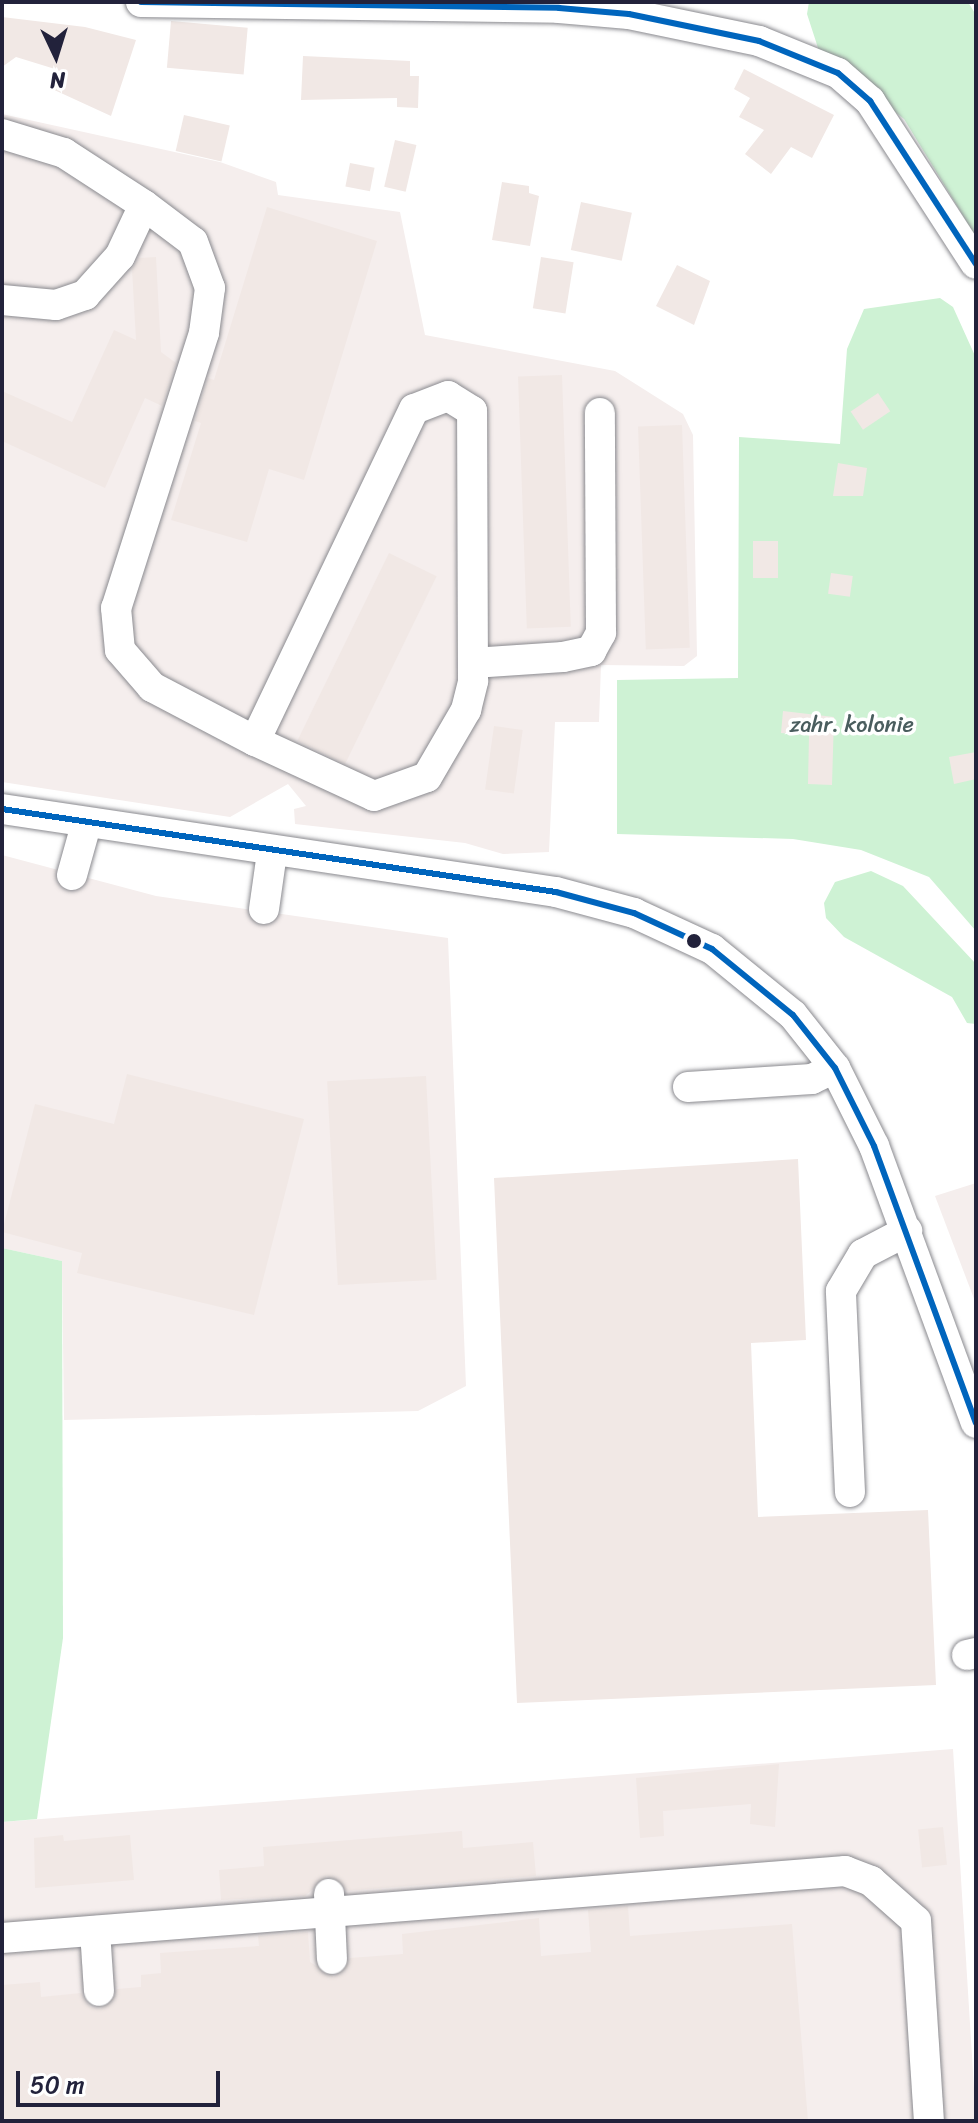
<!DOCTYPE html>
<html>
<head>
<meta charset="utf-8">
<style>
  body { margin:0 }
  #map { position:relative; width:978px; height:2123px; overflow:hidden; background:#fff; font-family:Sriracha,sans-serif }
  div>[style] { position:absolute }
  .built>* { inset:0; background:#f5eeed }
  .green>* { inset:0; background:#cef2d4 }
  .building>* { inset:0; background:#f1e8e5; transform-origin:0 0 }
  .roads { filter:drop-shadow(0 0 2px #8a8a8f) drop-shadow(0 0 2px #8a8a8f) }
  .minor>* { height:30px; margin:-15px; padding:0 15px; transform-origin:15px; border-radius:15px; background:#fff }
  .bus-1>* { height:6px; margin:-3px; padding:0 3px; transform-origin:3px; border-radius:3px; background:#0065bd }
  .dots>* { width:22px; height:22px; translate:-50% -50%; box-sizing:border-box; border:4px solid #fff; border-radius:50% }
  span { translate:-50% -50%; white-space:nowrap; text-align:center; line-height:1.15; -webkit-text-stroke:7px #fff; paint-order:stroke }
  .park-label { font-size:22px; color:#4a5d5e }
  .frame { position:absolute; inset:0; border:4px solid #22223b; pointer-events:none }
  .north { position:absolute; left:16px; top:16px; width:80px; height:80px; -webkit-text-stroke:6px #fff; paint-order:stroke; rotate:176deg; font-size:22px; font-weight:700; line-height:32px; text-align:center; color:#22223b }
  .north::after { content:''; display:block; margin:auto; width:28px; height:36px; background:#22223b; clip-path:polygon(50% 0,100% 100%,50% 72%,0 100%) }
  .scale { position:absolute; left:16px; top:2071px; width:204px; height:36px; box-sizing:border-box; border:4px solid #22223b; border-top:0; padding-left:10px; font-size:24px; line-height:28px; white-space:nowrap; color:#22223b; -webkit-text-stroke:6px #fff; paint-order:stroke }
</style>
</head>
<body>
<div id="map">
  <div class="built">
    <div style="clip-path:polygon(2px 114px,220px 162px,276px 182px,278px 195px,400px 212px,425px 335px,615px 371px,683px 414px,693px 435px,697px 656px,684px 666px,601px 665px,599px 722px,555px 722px,549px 852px,503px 854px,465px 843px,295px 824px,294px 809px,306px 806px,288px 784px,230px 817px,2px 782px)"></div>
    <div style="clip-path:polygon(2px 855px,156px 896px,448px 938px,466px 1386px,418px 1411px,64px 1420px,62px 1261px,2px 1248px)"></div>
    <div style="clip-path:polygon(976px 1183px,976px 1304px,935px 1196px)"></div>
    <div style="clip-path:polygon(953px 1749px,976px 2121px,2px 2121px,2px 1822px)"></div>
  </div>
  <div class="green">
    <div style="clip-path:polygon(809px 2px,968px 2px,976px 15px,976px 237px,904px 119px,819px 51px,807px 14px)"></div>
    <div style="clip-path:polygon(940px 298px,953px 307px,976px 358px,976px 931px,929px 877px,861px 850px,793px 839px,617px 834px,617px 680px,738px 678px,739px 437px,840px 444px,847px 349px,864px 309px)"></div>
    <div style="clip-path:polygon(871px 871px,903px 886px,976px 964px,976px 1024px,967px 1023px,952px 997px,844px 937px,826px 918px,824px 903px,835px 882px)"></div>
    <div style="clip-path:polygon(2px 1248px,62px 1261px,63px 1638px,37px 1819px,2px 1822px)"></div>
  </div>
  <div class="building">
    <div style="clip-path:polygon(2px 17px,85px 27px,136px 40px,111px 116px,50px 88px,55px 69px,16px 57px,2px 67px)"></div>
    <div style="left:171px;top:21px;width:77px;height:47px;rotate:5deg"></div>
    <div style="clip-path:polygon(303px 56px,410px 61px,410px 76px,419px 76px,418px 108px,397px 107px,397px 98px,301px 100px)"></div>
    <div style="clip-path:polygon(744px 69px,834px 115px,812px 158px,791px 147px,771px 174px,745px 154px,764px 130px,739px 117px,750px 98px,734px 89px)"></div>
    <div style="left:184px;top:115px;width:47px;height:37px;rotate:13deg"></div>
    <div style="left:395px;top:140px;width:22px;height:48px;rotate:13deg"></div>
    <div style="left:350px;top:163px;width:25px;height:24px;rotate:11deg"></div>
    <div style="clip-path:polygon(502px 182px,529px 186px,529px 193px,539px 196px,530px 246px,492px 240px)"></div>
    <div style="left:581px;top:202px;width:52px;height:49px;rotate:12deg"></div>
    <div style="clip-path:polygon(267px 207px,377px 241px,304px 480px,269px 469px,247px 542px,171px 520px,201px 423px,195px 421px,208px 378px,214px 380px)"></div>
    <div style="clip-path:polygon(156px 257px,161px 352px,176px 363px,162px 406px,145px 398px,105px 488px,2px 441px,2px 391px,72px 422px,114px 330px,136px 340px,132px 269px,139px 258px)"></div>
    <div style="left:541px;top:257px;width:33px;height:52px;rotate:9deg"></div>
    <div style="clip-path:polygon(677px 265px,710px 281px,694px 325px,656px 306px)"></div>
    <div style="left:562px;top:375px;width:252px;height:44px;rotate:88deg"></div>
    <div style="left:878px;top:393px;width:22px;height:33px;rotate:56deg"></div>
    <div style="left:682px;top:425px;width:223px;height:44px;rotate:88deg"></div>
    <div style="clip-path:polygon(838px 463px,867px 468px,863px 496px,833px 496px)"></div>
    <div style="left:753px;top:541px;width:25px;height:37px"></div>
    <div style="left:389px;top:553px;width:53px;height:209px;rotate:26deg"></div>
    <div style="left:831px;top:573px;width:22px;height:21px;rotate:8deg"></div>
    <div style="clip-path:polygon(783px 711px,834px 717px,832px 785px,808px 784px,809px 735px,781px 733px)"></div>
    <div style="left:494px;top:726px;width:29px;height:64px;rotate:8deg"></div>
    <div style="clip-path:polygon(976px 752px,976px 779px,954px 784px,949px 757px)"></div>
    <div style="clip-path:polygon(127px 1074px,304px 1119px,254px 1315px,77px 1273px,82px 1253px,2px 1232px,35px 1104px,114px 1124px)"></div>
    <div style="left:426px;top:1076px;width:204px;height:99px;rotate:87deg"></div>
    <div style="clip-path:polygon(798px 1159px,806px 1340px,751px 1343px,758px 1517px,928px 1510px,936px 1685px,517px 1703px,494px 1178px)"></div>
    <div style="clip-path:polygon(779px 1764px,775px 1827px,750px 1824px,751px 1804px,663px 1811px,664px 1836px,640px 1838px,636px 1778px)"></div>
    <div style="left:943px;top:1827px;width:38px;height:25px;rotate:84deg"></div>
    <div style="clip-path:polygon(462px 1831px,463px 1848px,533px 1842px,536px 1876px,346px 1891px,327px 1876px,305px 1896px,221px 1900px,219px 1870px,264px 1866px,263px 1847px)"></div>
    <div style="clip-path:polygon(63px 1835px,64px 1841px,130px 1835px,134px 1880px,35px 1888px,34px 1838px)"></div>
    <div style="clip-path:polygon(628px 1906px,630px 1936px,792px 1924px,808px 2121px,2px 2121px,2px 1985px,40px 1982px,41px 1997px,81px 1993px,90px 2007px,101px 2009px,117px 1989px,141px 1987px,141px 1975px,161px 1973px,160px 1953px,259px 1946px,258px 1936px,308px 1932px,310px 1962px,334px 1977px,350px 1958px,403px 1954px,402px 1934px,539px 1918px,541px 1956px,591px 1952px,588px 1910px)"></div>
  </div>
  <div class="roads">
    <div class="minor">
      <div style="left:141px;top:2px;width:418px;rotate:0.8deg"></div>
      <div style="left:559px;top:8px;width:70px;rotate:4.9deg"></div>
      <div style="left:629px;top:14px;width:133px;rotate:11.7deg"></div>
      <div style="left:759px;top:41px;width:85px;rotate:22.1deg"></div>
      <div style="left:838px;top:73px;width:43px;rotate:41.2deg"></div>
      <div style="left:870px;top:101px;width:194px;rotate:57deg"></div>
      <div style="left:2px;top:134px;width:65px;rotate:17deg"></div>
      <div style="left:64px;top:153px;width:95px;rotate:33deg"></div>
      <div style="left:2px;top:300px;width:54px;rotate:5.3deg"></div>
      <div style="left:56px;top:305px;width:31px;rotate:-19deg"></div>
      <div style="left:85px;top:295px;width:52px;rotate:-48.1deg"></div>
      <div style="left:120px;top:256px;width:56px;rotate:-64.8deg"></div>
      <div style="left:144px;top:205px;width:61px;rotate:37.1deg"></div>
      <div style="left:193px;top:242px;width:49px;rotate:69.7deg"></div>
      <div style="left:210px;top:288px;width:45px;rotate:97.6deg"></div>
      <div style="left:204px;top:333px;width:289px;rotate:107.7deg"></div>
      <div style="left:116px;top:608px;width:42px;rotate:84.6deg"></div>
      <div style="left:120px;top:650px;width:49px;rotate:49.1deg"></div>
      <div style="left:152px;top:687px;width:116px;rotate:27.7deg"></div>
      <div style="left:255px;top:741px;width:131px;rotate:24.8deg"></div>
      <div style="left:374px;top:796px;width:56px;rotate:-19.7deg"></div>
      <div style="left:427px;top:777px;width:78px;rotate:-59.8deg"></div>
      <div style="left:466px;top:710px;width:30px;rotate:-76deg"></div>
      <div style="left:473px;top:681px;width:270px;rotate:-90.2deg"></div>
      <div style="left:472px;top:411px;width:28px;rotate:-148deg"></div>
      <div style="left:448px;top:396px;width:36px;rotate:159deg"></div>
      <div style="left:414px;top:409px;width:368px;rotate:115.6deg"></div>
      <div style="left:473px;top:663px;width:90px;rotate:-3.8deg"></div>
      <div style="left:563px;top:657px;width:29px;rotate:-12deg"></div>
      <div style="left:591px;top:651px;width:21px;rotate:-61deg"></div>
      <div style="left:601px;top:633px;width:220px;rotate:-90.3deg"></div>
      <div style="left:2px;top:809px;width:560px;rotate:8.52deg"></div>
      <div style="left:556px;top:892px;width:81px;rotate:15.1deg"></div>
      <div style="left:634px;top:913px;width:86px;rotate:24.8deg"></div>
      <div style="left:712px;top:949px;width:104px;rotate:39.2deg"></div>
      <div style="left:793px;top:1015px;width:68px;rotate:51.6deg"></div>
      <div style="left:835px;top:1068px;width:87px;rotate:63.4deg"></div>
      <div style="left:874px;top:1146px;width:295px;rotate:69.8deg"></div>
      <div style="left:72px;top:875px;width:52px;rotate:-74.4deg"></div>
      <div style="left:264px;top:909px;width:57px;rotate:-81.9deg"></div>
      <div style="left:688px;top:1087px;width:124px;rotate:-3.7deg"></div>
      <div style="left:812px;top:1079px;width:25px;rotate:-26deg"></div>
      <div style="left:850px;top:1492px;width:201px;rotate:-92.6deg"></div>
      <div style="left:841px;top:1291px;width:43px;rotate:-59.3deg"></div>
      <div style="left:863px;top:1254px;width:50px;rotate:-27.6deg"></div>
      <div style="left:967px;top:1655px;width:9px;rotate:-13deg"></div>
      <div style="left:329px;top:1894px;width:65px;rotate:87.4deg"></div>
      <div style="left:95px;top:1931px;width:60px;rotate:86.2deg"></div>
      <div style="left:2px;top:1938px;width:846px;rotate:-4.54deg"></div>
      <div style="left:845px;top:1871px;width:28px;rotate:21deg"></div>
      <div style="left:871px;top:1881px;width:60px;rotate:41.6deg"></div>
      <div style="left:916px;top:1921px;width:200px;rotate:86.3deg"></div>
    </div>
  </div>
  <div class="bus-1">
    <div style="left:141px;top:2px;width:418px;rotate:0.8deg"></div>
    <div style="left:559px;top:8px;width:70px;rotate:4.9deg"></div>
    <div style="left:629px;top:14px;width:133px;rotate:11.7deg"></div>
    <div style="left:759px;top:41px;width:85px;rotate:22.1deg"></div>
    <div style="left:838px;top:73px;width:43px;rotate:41.2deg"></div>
    <div style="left:870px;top:101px;width:194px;rotate:57deg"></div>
    <div style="left:2px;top:809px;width:560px;rotate:8.52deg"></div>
    <div style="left:556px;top:892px;width:81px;rotate:15.1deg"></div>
    <div style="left:634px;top:913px;width:86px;rotate:24.8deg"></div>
    <div style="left:712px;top:949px;width:104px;rotate:39.2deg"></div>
    <div style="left:793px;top:1015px;width:68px;rotate:51.6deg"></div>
    <div style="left:835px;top:1068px;width:87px;rotate:63.4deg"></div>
    <div style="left:874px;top:1146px;width:295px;rotate:69.8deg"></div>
  </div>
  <div class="dots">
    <div style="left:694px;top:941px;background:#22223b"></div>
  </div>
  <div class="park-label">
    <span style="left:852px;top:725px">zahr. kolonie</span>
  </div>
  <div class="frame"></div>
  <div class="north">N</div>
  <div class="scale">50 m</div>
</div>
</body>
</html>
